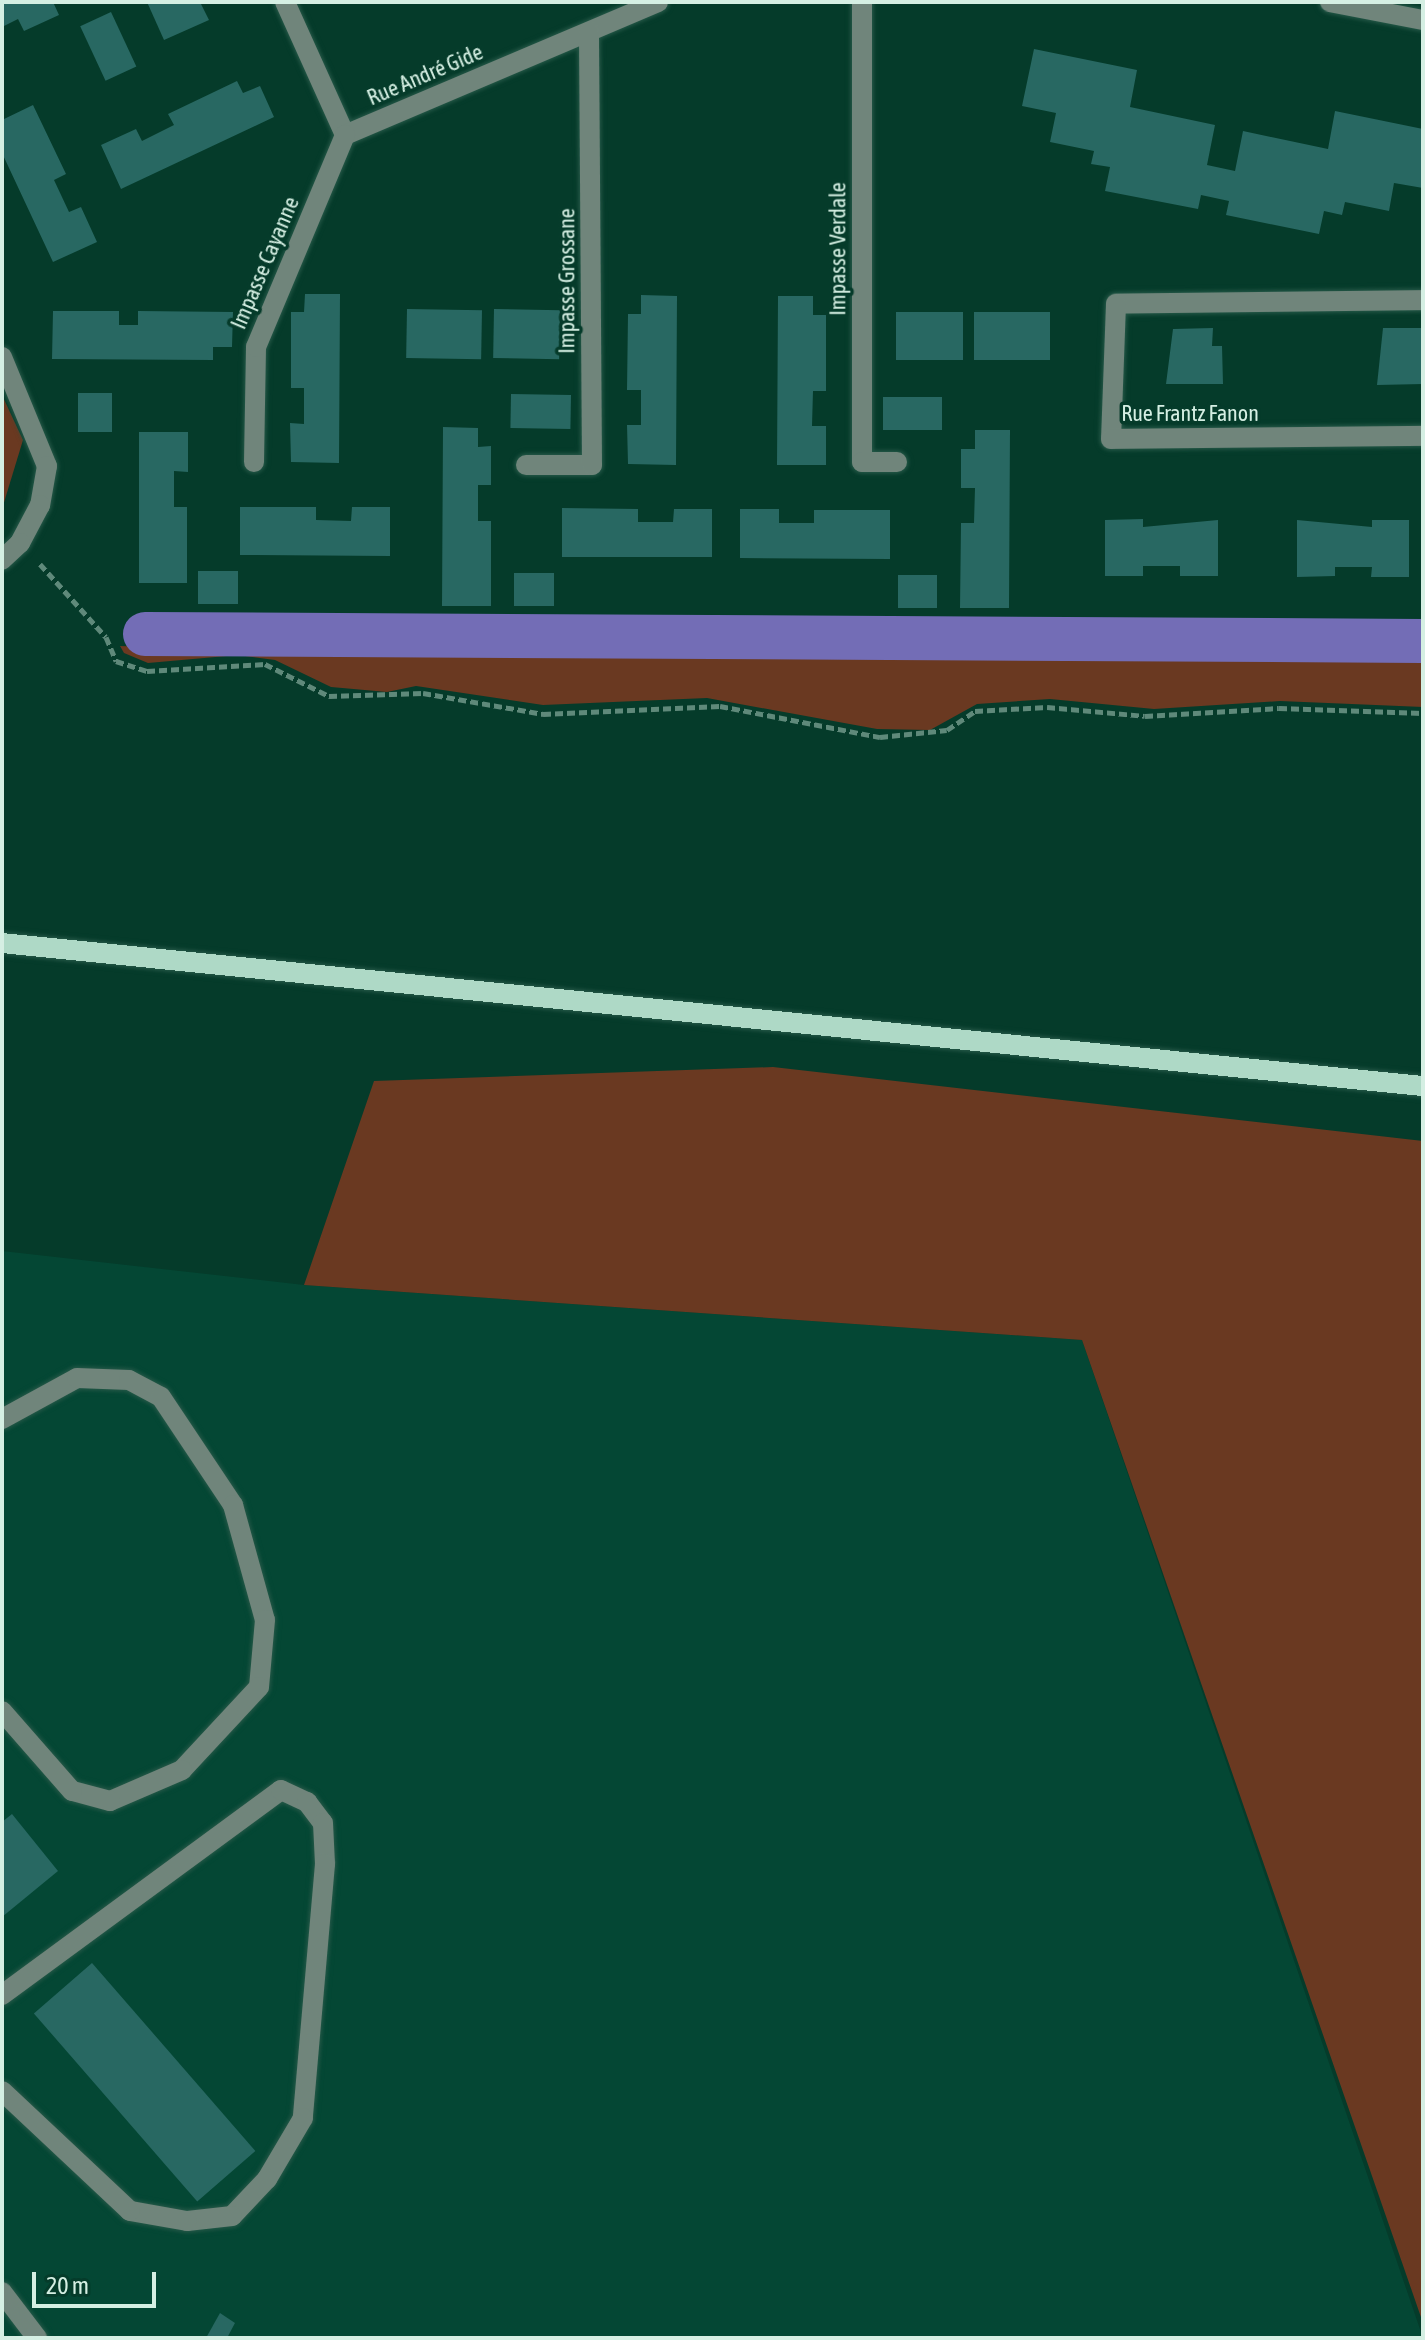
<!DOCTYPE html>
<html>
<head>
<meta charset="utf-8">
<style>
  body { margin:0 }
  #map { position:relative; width:1425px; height:2340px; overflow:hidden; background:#053b2a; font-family:"Asap Condensed",sans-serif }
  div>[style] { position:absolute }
  .built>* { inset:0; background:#044734 }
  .green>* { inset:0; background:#6a3921 }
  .canal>* { height:44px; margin:-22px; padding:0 22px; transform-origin:22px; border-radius:22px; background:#736db6 }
  .building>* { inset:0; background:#286862; transform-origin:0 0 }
  .path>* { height:5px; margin-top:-2.5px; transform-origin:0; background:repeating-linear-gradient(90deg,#5f897a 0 8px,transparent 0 12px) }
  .roads { filter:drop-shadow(0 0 2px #265848) drop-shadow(0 0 2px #265848) }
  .minor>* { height:20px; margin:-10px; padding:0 10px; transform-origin:10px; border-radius:10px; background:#70857b }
  .major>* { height:20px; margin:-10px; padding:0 10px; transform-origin:10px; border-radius:10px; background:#aed9c6 }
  span { translate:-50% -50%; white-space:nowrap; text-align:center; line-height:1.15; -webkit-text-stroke:7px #053b2a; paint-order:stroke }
  .street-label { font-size:22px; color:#d5efe3 }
  .frame { position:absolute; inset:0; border:4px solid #d5efe3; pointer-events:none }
  .scale { position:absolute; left:32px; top:2272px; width:124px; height:36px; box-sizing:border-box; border:4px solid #d5efe3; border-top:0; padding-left:10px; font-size:24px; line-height:28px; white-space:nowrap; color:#d5efe3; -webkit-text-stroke:6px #053b2a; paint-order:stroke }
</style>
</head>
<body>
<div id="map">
  <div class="built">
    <div style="clip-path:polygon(2px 1251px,304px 1285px,1082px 1340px,1423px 2338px,2px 2338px)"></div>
  </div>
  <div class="green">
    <div style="clip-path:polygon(2px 395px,23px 440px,2px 509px)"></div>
    <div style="clip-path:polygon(120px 646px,361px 655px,1423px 660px,1423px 707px,1280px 701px,1154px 709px,1050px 699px,977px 704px,930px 730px,877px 729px,707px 698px,543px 705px,416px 686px,387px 692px,331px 687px,275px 660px,238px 655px,148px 663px,124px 653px)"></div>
    <div style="clip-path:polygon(773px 1067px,1423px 1141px,1423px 2323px,1082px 1340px,304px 1285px,374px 1081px)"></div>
  </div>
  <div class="canal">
    <div style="left:145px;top:634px;width:1278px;rotate:0.31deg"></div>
  </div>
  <div class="building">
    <div style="clip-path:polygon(2px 2px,53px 2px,59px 15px,24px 31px,18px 19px,2px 27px)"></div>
    <div style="clip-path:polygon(147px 2px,200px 2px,209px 20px,164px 40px)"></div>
    <div style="left:111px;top:12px;width:60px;height:34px;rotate:65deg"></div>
    <div style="clip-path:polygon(1034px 49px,1137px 70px,1130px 107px,1215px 125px,1207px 165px,1235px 171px,1243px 131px,1328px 149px,1335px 111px,1423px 129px,1423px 188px,1394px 183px,1389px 211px,1345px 202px,1342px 215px,1324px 211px,1319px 234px,1226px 215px,1229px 201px,1201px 195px,1198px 209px,1105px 191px,1110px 167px,1091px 164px,1094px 151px,1050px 142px,1056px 113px,1022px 106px)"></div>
    <div style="clip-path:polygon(237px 81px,243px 93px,260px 86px,274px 117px,121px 189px,101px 145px,136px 129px,142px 141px,174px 125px,168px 114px)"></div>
    <div style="clip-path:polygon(33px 105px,66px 174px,54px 180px,69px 212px,81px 207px,97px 242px,53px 262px,2px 153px,2px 120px)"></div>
    <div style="clip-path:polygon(305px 294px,340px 294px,339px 463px,291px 462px,290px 423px,304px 424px,304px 388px,291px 388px,291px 312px,304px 312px)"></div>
    <div style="clip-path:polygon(641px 295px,677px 296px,676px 465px,628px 464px,627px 425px,641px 425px,641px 390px,627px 390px,628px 314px,641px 314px)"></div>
    <div style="clip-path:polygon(778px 296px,813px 296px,813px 315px,826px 315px,826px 391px,813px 391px,812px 426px,826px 426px,826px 465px,777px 465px)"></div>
    <div style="left:407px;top:309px;width:75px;height:49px;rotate:1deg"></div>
    <div style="left:494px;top:309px;width:66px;height:49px;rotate:1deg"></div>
    <div style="clip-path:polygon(53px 311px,119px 311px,119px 325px,138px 325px,138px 311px,233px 312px,232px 347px,213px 347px,213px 360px,52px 359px)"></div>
    <div style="left:896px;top:312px;width:67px;height:48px"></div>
    <div style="left:974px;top:312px;width:76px;height:48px"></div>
    <div style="clip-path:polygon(1213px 328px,1212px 346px,1222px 346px,1223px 384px,1166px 384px,1173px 329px)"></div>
    <div style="clip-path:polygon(1383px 328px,1423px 328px,1423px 384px,1377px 385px)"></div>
    <div style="left:78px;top:393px;width:34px;height:39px"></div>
    <div style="left:511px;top:394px;width:60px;height:34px;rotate:1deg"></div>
    <div style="left:883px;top:397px;width:59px;height:33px"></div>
    <div style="clip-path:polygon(443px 427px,478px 428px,478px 447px,491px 446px,491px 485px,478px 485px,478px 521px,491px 521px,491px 606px,442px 606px)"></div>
    <div style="clip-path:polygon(975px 430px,1010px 430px,1009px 608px,960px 608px,961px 523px,974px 523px,975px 488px,961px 488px,961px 449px,975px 449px)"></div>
    <div style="clip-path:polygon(139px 432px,188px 432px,188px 472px,174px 471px,174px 507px,187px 507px,187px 583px,139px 583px)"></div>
    <div style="clip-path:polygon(240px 507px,316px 507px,316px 520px,351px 521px,352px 507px,390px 507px,390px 556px,240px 555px)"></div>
    <div style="clip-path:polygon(562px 508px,638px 509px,638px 522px,673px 522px,674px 509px,712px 509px,712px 557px,562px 557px)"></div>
    <div style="clip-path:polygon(740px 509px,779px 509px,779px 523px,814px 523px,814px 510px,890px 510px,890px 559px,740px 558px)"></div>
    <div style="clip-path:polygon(1143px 519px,1143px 527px,1218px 520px,1218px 576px,1180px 576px,1180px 566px,1143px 566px,1143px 576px,1105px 576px,1105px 520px)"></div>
    <div style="clip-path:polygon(1297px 520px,1372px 527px,1372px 520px,1409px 520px,1409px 577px,1371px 577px,1372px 567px,1335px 567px,1335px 576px,1297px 577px)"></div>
    <div style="left:198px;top:571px;width:40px;height:33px"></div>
    <div style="left:514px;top:573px;width:40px;height:33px"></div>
    <div style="left:898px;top:575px;width:39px;height:33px"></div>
    <div style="clip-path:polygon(12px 1814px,58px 1871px,2px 1917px,2px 1822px)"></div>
    <div style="left:92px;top:1963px;width:249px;height:77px;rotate:49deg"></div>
    <div style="clip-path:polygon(220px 2313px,235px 2323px,227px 2338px,206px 2338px)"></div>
  </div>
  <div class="path">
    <div style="left:40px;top:564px;width:98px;rotate:47.9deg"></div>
    <div style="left:106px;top:637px;width:26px;rotate:67deg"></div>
    <div style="left:116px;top:661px;width:33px;rotate:18deg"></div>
    <div style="left:147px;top:671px;width:118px;rotate:-3.4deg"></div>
    <div style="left:265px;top:664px;width:72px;rotate:26.6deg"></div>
    <div style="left:329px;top:696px;width:94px;rotate:-1.8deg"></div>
    <div style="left:423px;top:693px;width:122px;rotate:9.9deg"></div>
    <div style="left:543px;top:714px;width:177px;rotate:-2.6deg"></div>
    <div style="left:720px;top:706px;width:163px;rotate:11deg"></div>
    <div style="left:880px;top:737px;width:67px;rotate:-6deg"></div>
    <div style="left:947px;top:730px;width:34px;rotate:-34deg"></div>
    <div style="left:975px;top:711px;width:72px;rotate:-3.2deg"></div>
    <div style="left:1047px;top:707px;width:98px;rotate:5.2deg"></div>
    <div style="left:1145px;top:716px;width:134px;rotate:-3.4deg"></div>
    <div style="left:1279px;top:708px;width:144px;rotate:2deg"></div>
  </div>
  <div class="roads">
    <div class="minor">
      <div style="left:285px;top:2px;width:146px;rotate:65.7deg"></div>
      <div style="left:345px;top:135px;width:340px;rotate:-23deg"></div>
      <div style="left:862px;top:2px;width:460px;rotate:90deg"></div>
      <div style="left:862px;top:462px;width:35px"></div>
      <div style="left:1330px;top:2px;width:95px;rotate:11deg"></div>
      <div style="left:1423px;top:300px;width:307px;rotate:179.3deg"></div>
      <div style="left:1116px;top:304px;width:135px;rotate:92.1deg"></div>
      <div style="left:1111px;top:439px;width:312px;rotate:-0.6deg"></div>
      <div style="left:2px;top:357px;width:118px;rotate:67.6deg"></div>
      <div style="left:47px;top:466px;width:40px;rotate:100deg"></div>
      <div style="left:40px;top:505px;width:43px;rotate:117.8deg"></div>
      <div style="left:20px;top:543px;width:25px;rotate:137deg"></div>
      <div style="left:254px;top:462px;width:115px;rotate:-89deg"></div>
      <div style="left:256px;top:347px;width:230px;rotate:-67.2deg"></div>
      <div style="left:526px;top:465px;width:66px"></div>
      <div style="left:592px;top:465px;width:433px;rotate:-90.4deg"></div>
      <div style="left:2px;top:1419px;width:85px;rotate:-28.7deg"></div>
      <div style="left:77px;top:1378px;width:52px;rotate:2.2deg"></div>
      <div style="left:129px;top:1380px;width:36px;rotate:28deg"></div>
      <div style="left:161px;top:1397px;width:130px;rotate:56.3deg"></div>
      <div style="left:233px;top:1505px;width:119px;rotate:74.5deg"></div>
      <div style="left:265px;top:1620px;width:67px;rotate:95.1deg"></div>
      <div style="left:259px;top:1687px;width:113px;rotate:132.9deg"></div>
      <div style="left:182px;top:1770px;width:78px;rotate:156.7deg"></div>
      <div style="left:110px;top:1801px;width:39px;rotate:-165deg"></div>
      <div style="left:72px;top:1791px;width:106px;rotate:-131.2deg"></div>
      <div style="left:2px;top:1995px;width:346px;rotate:-36.3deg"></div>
      <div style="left:281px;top:1790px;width:29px;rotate:25deg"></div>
      <div style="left:307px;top:1802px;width:26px;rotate:53deg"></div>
      <div style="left:323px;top:1823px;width:41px;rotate:87.2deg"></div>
      <div style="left:325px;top:1864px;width:255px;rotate:95deg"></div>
      <div style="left:303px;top:2118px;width:71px;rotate:120.5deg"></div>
      <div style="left:267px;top:2179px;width:51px;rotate:133.4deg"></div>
      <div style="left:232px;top:2216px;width:45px;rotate:173.7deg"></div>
      <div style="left:187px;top:2221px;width:58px;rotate:-170deg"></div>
      <div style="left:130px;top:2211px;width:175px;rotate:-136.8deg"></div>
      <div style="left:2px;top:2292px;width:58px;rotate:52.7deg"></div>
    </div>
    <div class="major">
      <div style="left:2px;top:943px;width:1428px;rotate:5.75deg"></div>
    </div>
  </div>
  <div class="street-label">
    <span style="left:425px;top:75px;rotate:-23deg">Rue André Gide</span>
    <span style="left:838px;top:249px;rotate:-90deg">Impasse Verdale</span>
    <span style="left:265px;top:263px;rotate:-67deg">Impasse Cayanne</span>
    <span style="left:567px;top:281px;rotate:-90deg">Impasse Grossane</span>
    <span style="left:1190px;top:414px">Rue Frantz Fanon</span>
  </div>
  <div class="frame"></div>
  <div class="scale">20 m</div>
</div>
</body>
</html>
